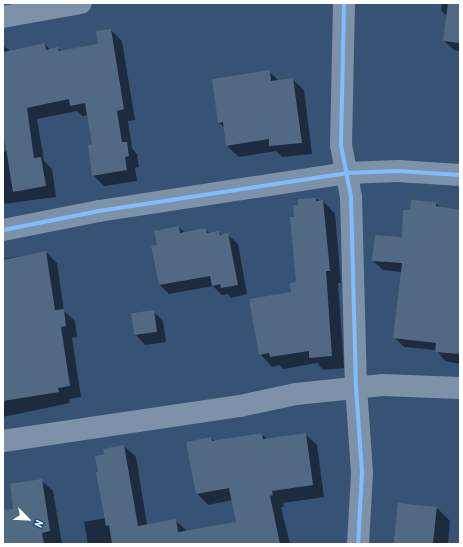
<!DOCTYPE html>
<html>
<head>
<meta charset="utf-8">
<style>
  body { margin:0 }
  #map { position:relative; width:463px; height:547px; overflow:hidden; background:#365274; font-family:"Archivo Narrow",sans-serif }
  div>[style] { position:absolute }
  .shadow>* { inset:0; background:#0007 }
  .building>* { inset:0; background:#526984; transform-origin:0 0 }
  .minor>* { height:22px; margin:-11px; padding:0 11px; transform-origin:11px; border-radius:11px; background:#7d92a8 }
  .cycleway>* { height:4px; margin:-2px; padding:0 2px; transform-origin:2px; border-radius:2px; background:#80bcff }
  span { translate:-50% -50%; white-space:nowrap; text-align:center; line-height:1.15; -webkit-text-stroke:3px #1b4f8f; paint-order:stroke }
  .frame { position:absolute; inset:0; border:4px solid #fff; pointer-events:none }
  .north { position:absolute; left:8px; top:499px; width:40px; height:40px; -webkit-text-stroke:3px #1b4f8f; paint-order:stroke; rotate:114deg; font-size:11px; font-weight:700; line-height:16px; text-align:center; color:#fff }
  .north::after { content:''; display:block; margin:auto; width:14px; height:18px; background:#fff; clip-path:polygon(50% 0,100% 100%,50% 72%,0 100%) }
</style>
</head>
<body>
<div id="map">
  <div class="shadow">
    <div style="clip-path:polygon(442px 3px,460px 3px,460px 51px,454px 50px,444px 41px,447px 16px,441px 10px)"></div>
    <div style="clip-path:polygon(111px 30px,122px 41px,135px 120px,128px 121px,132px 148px,137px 154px,139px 167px,135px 168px,137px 181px,104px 186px,93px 175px,93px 145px,89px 115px,82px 116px,77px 111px,37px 119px,44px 161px,52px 169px,56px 197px,3px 204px,3px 152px,7px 151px,3px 121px,3px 46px,11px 51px,45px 44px,50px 50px,58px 48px,62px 52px,99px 45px)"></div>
    <div style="clip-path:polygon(269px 71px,279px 81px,292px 79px,304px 90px,312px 154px,282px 157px,276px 151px,239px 157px,227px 146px,225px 128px,219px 123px,213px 79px)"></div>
    <div style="clip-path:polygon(316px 199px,323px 201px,335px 214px,341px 283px,338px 283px,344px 368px,323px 370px,317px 363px,283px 369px,280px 365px,272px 367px,260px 354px,297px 283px,295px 218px,299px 206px)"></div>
    <div style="clip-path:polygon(435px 203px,440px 207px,460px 211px,460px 364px,445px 361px,436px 350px,404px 347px,394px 337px,402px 272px,383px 270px,373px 261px,403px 238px,411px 211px)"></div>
    <div style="clip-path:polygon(179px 227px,185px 233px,206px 229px,210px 234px,219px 232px,222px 235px,228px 235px,238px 244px,247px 294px,231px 298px,228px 294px,222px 295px,213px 286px,169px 294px,160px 285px,158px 246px)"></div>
    <div style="clip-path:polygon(46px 252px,57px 263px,64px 311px,75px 321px,77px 337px,72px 338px,81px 397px,69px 399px,70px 403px,3px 417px,3px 259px)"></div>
    <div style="clip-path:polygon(153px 311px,163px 321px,166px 342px,145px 345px,136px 335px)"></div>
    <div style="clip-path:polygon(262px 434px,267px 439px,305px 434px,317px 445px,324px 497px,283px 503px,284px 507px,281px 507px,290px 544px,88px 544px,84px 522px,105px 518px,105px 455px,124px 446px,136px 457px,147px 525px,175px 520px,187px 531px,237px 523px,233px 500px,208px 505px,197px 493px,211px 438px,215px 442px)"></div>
    <div style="clip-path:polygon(41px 480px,53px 491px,62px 544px,3px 544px,3px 511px,15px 510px)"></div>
    <div style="clip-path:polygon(437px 508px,450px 521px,448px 544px,395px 544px)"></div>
  </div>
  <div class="building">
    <div style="clip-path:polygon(448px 3px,460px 3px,460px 43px,443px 41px)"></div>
    <div style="clip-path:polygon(111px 29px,124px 109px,117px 111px,122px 142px,127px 142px,129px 156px,125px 157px,127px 170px,92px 176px,88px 145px,92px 144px,85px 103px,70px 106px,69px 99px,27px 108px,34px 158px,41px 157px,46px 186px,13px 192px,3px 130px,3px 52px,45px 43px,46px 50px,58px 47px,59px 51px,98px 44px,96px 31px)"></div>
    <div style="clip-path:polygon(270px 70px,271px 81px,293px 78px,302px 143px,269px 146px,269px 139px,226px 146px,223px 122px,218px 123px,212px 79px)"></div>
    <div style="clip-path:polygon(316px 198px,316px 201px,323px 200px,330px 271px,326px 271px,332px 356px,309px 358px,309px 351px,270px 357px,269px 353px,259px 355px,249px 299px,291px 292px,290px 283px,296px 282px,290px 217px,294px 217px,293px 205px,298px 205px,298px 199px)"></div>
    <div style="clip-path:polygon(411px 200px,436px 202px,436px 206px,460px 210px,460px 354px,435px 352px,436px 343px,393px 338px,402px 263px,372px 261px,375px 235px,402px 237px,403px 210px,410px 210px)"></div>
    <div style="clip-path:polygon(179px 226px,180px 233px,206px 228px,207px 233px,219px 231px,220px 235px,228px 233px,238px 285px,221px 288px,220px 284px,212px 286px,210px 276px,159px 285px,151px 246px,157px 245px,154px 231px)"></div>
    <div style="clip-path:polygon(46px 251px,55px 310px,64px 309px,66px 326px,61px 327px,70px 386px,58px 388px,59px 392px,3px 401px,3px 260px)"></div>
    <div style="left:154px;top:310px;width:22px;height:23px;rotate:82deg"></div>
    <div style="clip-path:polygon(262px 433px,263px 439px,306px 433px,313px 485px,272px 491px,273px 495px,270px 496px,280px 544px,112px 544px,109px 525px,106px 526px,96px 472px,98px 472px,95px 456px,104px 454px,103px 449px,124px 445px,138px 526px,176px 519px,178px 532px,236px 522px,229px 488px,196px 494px,186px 442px,211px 437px,212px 441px)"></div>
    <div style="clip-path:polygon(42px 479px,50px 531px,42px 533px,44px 544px,3px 544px,3px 510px,13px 509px,10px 484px)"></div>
    <div style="left:398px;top:503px;width:39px;height:41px;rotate:6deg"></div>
  </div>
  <div class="minor">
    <div style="left:344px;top:3px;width:142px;rotate:91.2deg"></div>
    <div style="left:341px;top:145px;width:53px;rotate:79.1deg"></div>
    <div style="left:351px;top:197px;width:190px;rotate:88.5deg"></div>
    <div style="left:356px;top:387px;width:86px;rotate:86deg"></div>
    <div style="left:362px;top:473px;width:71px;rotate:93.2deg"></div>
    <div style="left:3px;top:17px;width:79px;rotate:-10.2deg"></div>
    <div style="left:3px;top:230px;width:98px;rotate:-11.2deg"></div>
    <div style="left:99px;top:211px;width:250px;rotate:-8.7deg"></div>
    <div style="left:346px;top:173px;width:52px;rotate:-2.2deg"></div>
    <div style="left:398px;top:171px;width:62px;rotate:3.7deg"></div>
    <div style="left:3px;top:441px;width:240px;rotate:-8.4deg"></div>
    <div style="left:240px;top:406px;width:57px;rotate:-12.1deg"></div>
    <div style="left:296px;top:394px;width:87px;rotate:-5.9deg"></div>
    <div style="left:383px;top:385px;width:77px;rotate:2.2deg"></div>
  </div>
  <div class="cycleway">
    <div style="left:344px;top:3px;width:142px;rotate:91.2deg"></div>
    <div style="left:341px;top:145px;width:53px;rotate:79.1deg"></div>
    <div style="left:351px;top:197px;width:190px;rotate:88.5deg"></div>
    <div style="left:356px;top:387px;width:86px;rotate:86deg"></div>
    <div style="left:362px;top:473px;width:71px;rotate:93.2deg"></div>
    <div style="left:3px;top:230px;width:98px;rotate:-11.2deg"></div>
    <div style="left:99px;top:211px;width:250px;rotate:-8.7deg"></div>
    <div style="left:346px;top:173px;width:52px;rotate:-2.2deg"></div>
    <div style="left:398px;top:171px;width:62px;rotate:3.7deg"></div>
  </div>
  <div class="frame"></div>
  <div class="north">N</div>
</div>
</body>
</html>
